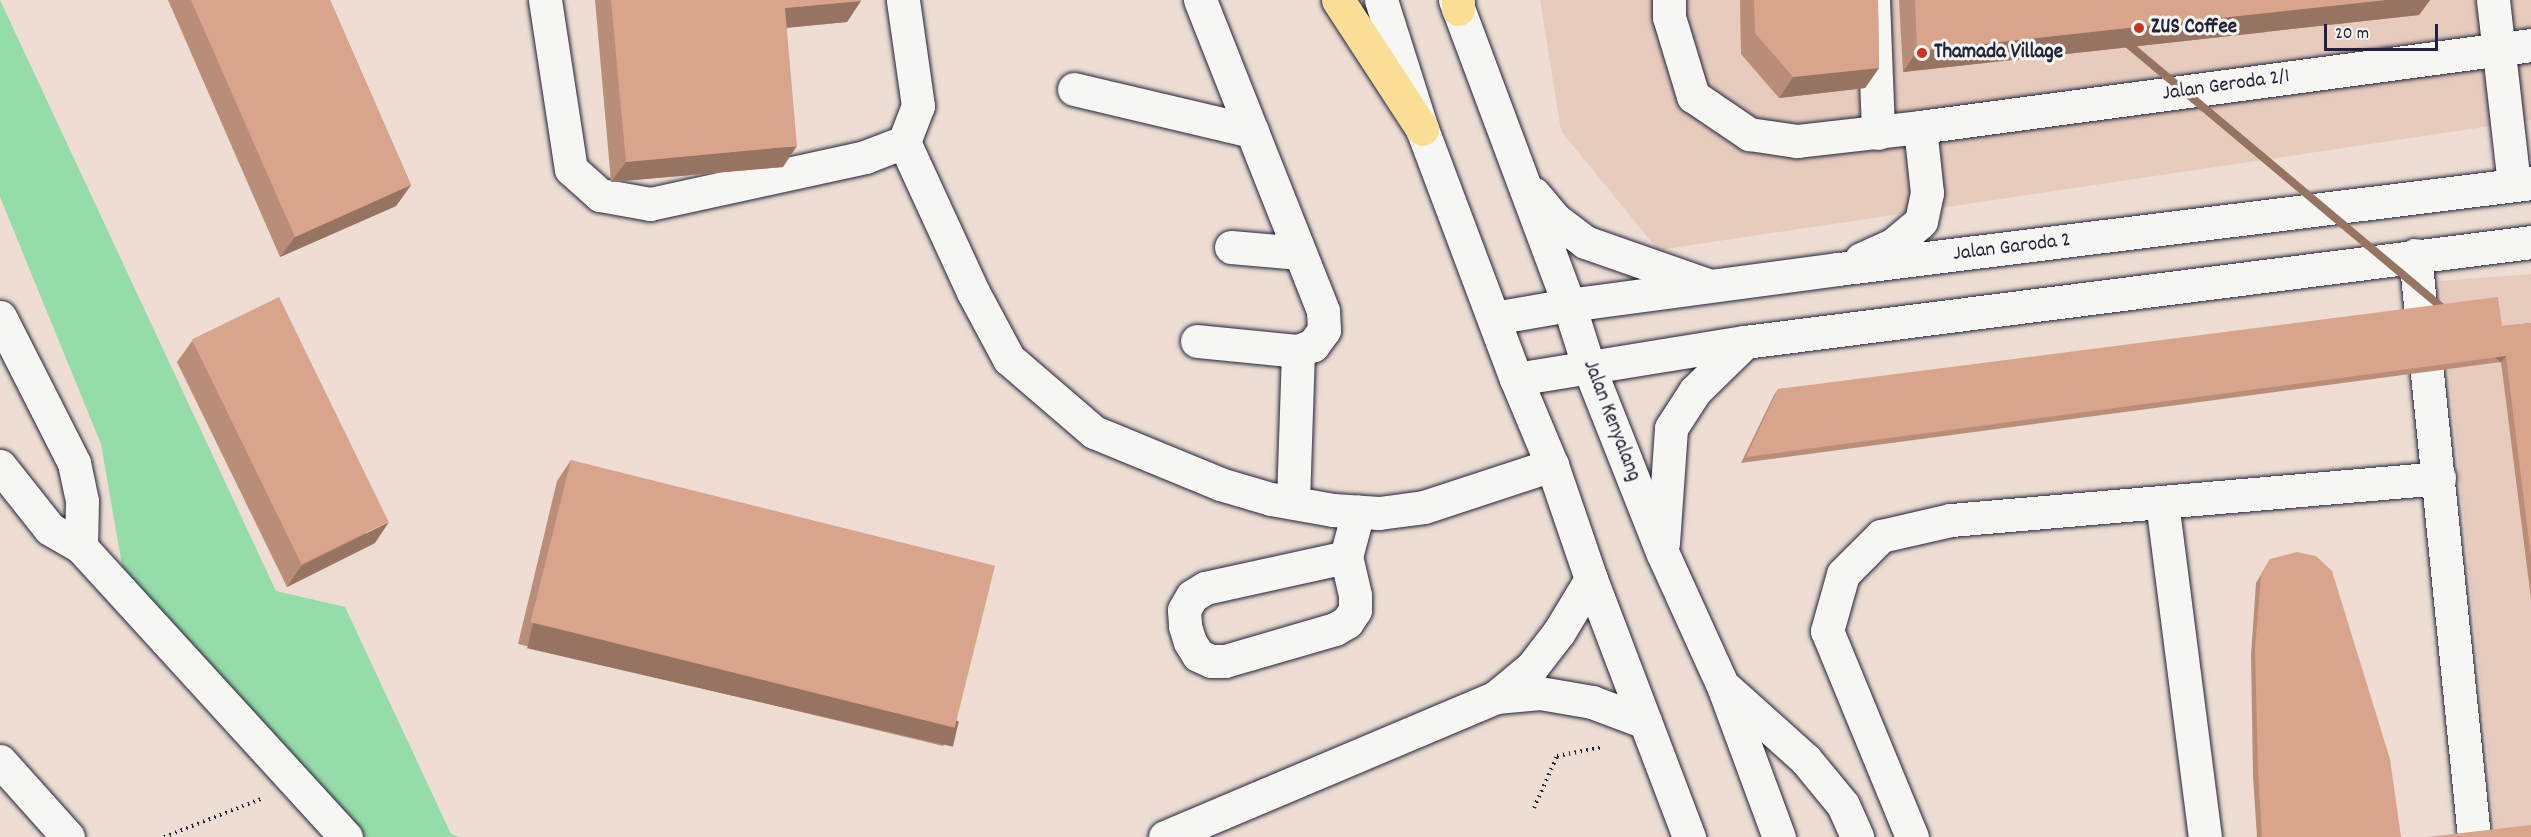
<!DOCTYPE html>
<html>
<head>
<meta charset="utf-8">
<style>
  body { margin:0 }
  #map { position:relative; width:2531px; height:837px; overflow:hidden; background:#edddd3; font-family:Dekko,sans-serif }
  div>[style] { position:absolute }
  .built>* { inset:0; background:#e7ccbe }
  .green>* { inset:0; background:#96dca9 }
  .path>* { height:4px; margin-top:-2px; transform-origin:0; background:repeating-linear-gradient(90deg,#22223b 0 1.5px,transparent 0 6px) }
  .roads { filter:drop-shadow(0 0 2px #22223b) drop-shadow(0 0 2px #22223b) }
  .minor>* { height:33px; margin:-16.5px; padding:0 16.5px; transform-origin:16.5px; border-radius:16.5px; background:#f6f6f2 }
  .major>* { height:33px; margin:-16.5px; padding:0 16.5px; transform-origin:16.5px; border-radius:16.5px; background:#fbde96 }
  .wall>* { inset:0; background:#ba8d78 }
  .shaded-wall>* { inset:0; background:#977362; transform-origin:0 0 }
  .building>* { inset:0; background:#d8a48c; transform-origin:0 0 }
  .dots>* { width:16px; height:16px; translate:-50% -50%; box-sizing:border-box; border:3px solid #f6f6f2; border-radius:50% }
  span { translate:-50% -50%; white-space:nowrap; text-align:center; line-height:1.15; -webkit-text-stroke:6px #f6f6f2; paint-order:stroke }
  .poi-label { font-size:21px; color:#22223b; font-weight:700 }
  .left { translate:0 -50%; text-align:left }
  .street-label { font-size:21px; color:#22223b }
  .scale { position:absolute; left:2324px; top:24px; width:114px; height:27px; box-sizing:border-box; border:3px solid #22223b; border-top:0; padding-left:8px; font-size:18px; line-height:21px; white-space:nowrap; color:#22223b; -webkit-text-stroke:4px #f6f6f2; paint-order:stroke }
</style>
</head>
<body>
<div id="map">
  <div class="built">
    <div style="clip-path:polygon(1540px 0,2531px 0,2531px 120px,1658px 250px,1561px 131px)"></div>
    <div style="clip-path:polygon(2531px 274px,2531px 837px,2496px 837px,2440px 281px)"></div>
  </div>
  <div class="green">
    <div style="clip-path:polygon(0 0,276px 591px,345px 607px,451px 834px,459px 837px,363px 837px,123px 571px,101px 444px,0 197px)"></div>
  </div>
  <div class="path">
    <div style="left:1534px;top:808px;width:57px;rotate:-66.1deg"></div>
    <div style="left:1557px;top:756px;width:47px;rotate:-11.1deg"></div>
    <div style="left:164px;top:837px;width:104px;rotate:-21.4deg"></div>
  </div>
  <div class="roads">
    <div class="minor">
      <div style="left:545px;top:0;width:171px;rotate:81.3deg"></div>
      <div style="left:571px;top:169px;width:39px;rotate:42deg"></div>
      <div style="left:600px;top:195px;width:51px;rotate:10.2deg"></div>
      <div style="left:650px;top:204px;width:220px;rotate:-12.3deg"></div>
      <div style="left:865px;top:157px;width:42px;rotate:-21deg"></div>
      <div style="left:904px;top:142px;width:39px;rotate:-69deg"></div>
      <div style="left:918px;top:106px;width:107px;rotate:-98.1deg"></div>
      <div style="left:1200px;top:0;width:334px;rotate:68.4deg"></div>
      <div style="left:1323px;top:311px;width:19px;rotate:87deg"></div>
      <div style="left:1324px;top:330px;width:19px;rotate:126deg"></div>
      <div style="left:1313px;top:345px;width:16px;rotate:158deg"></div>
      <div style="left:1298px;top:351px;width:151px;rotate:91.9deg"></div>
      <div style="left:1381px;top:0;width:135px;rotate:72.4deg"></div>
      <div style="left:1422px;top:129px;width:267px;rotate:69.4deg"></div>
      <div style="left:1516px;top:379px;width:93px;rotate:67.3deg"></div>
      <div style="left:1552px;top:465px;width:120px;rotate:71.1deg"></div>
      <div style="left:1591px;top:579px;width:276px;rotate:69.2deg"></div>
      <div style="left:1455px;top:0;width:326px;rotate:69.5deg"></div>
      <div style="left:1569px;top:305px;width:63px;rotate:72.4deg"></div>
      <div style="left:1588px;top:365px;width:203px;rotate:68.4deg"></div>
      <div style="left:1663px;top:554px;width:145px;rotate:65.6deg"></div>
      <div style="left:1723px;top:686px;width:161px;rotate:69.7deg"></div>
      <div style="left:1669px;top:0;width:17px;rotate:90deg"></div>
      <div style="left:1669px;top:17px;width:83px;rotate:73.1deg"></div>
      <div style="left:1693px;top:96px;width:68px;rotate:34.2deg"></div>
      <div style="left:1749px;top:134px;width:49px;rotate:8.3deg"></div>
      <div style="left:1797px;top:141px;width:124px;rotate:-6.5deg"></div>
      <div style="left:1920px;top:127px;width:616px;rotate:-7.64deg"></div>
      <div style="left:1873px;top:0;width:133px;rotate:87.8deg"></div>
      <div style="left:2493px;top:0;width:186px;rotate:83.5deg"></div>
      <div style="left:1074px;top:89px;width:183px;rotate:13.3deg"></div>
      <div style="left:904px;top:142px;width:165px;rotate:65.3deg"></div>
      <div style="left:973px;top:292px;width:76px;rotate:61.8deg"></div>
      <div style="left:1009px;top:359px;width:112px;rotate:40.7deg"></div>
      <div style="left:1094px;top:432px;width:136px;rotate:22.4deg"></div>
      <div style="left:1220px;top:484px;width:53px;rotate:16.4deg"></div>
      <div style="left:1271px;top:499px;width:63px;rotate:10.1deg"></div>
      <div style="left:1333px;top:510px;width:46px;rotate:3.7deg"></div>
      <div style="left:1379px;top:513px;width:45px;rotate:-7.6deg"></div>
      <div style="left:1424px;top:507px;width:135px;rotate:-18.2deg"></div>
      <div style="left:1534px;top:194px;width:34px;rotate:50deg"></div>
      <div style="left:1556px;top:220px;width:36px;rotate:37deg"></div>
      <div style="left:1585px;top:242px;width:127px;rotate:19.3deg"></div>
      <div style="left:1231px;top:247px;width:69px;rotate:5deg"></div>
      <div style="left:2415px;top:255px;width:585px;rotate:84.21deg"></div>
      <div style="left:1861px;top:259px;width:36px;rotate:-24deg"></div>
      <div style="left:1894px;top:244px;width:35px;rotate:-40deg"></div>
      <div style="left:1921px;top:221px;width:29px;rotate:-78deg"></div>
      <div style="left:1927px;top:193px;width:66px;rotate:-96.1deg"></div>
      <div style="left:0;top:317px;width:164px;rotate:63.1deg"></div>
      <div style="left:74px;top:463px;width:39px;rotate:78deg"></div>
      <div style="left:82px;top:501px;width:46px;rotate:91.2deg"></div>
      <div style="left:1494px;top:318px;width:76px;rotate:-9.8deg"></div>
      <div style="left:1569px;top:305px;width:271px;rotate:-7.6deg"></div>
      <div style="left:1838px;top:269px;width:698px;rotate:-7.07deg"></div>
      <div style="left:1197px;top:341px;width:101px;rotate:5.7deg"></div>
      <div style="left:1516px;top:379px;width:232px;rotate:-9.2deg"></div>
      <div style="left:1745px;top:342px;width:792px;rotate:-7.25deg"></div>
      <div style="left:0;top:466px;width:80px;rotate:51.6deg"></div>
      <div style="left:50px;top:529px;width:36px;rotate:30deg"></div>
      <div style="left:81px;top:547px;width:393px;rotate:47.6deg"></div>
      <div style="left:2162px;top:502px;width:338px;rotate:82.7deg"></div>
      <div style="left:1663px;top:543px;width:115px;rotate:-86deg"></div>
      <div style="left:1671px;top:428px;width:44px;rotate:-57deg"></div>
      <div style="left:1695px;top:391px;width:70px;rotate:-44.4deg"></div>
      <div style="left:1346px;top:557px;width:144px;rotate:167.6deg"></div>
      <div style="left:1205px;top:588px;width:15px;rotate:148deg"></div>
      <div style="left:1192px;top:596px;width:16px;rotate:120deg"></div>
      <div style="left:1184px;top:610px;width:16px;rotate:86deg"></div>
      <div style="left:1185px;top:626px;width:17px;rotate:73deg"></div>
      <div style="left:1190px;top:642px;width:15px;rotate:58deg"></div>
      <div style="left:1198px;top:655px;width:14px;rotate:25deg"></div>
      <div style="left:1211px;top:661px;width:14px"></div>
      <div style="left:1225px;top:661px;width:115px;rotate:-16.2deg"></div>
      <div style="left:1335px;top:629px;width:14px;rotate:-30deg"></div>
      <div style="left:1347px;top:622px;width:14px;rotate:-56deg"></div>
      <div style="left:1355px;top:610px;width:15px;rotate:-90deg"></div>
      <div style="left:1355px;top:595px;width:39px;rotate:-103deg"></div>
      <div style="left:1346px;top:557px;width:47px;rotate:-75.1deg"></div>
      <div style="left:1727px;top:689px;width:106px;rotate:41.9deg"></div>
      <div style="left:1806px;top:760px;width:58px;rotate:50.6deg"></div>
      <div style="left:1843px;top:805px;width:35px;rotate:66deg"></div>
      <div style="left:1496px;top:697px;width:44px;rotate:-5.2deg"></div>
      <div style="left:1540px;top:693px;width:53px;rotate:9.8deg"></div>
      <div style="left:1592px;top:702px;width:57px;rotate:20.7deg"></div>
      <div style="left:0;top:761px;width:102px;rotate:48.2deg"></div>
      <div style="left:1165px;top:837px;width:359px;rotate:-22.9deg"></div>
      <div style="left:1496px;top:697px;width:47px;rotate:-39.8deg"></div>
      <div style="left:1532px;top:667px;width:44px;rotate:-52.4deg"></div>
      <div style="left:1559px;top:632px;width:62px;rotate:-58.9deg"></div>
      <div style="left:1912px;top:837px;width:223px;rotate:-112.4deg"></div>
      <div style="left:1827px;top:631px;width:59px;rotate:-74.3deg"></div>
      <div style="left:1843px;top:574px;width:54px;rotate:-45deg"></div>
      <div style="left:1881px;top:536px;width:72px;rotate:-12.9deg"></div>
      <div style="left:1951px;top:520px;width:490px;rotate:-4.9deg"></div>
    </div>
    <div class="major">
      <div style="left:1338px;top:0;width:154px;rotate:56.9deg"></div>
      <div style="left:1458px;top:0;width:9px;rotate:90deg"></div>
    </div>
  </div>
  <div class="wall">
    <div style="clip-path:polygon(168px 0,330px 0,411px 185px,396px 206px,280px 257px)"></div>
    <div style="clip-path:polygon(595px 0,861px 0,847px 22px,787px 28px,783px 167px,611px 182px)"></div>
    <div style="clip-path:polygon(1740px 0,1878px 0,1879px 68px,1865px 88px,1779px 98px,1741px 54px)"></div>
    <div style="clip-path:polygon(1899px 0,2430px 0,2419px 15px,1903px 72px)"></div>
    <div style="clip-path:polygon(2531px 323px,2531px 599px,2501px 362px,1741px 463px,1774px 395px,1778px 389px,2502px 326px)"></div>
    <div style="clip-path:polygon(192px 341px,375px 543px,287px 587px,177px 362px)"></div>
    <div style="clip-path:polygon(571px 460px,958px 725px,943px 746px,518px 644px,557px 481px)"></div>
    <div style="clip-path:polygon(2270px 559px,2401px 837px,2257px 837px,2253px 776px,2251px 655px,2256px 583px)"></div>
  </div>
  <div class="shaded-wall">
    <div style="clip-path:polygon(2386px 0,2430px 0,2419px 15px,1903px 72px,1917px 51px)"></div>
    <div style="clip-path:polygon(861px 1px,847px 22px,771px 29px,785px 8px)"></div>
    <div style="clip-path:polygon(1879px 68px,1865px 88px,1779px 98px,1793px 77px)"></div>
    <div style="clip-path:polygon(797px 146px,783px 167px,611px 182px,626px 162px)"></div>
    <div style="clip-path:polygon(411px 185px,396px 206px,280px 257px,295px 237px)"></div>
    <div style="left:2506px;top:356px;width:8px;height:767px;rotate:130deg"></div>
    <div style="clip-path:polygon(389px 522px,375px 543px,287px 587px,301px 566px)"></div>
    <div style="left:533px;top:623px;width:437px;height:26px;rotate:13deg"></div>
  </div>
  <div class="building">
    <div style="clip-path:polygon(191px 0,330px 0,411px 185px,295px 237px)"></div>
    <div style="clip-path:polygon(611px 0,861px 0,861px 1px,785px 8px,797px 146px,626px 162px)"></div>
    <div style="clip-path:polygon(1754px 0,1878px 0,1879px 68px,1793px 77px,1755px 33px)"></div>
    <div style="clip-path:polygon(1915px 0,2386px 0,1917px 51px)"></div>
    <div style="left:279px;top:297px;width:250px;height:97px;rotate:64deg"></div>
    <div style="clip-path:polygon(2498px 297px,2502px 326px,2531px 323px,2531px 557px,2506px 356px,1746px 457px,1778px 389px)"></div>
    <div style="left:571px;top:460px;width:437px;height:167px;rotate:14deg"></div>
    <div style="clip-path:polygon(2297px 552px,2316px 556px,2332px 571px,2390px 759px,2401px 837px,2262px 837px,2258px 770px,2255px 649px,2261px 576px,2270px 559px)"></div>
    <div style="clip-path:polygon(2531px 825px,2531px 837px,2427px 837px)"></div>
  </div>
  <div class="dots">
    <div style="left:2139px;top:28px;background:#c8321e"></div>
    <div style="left:1922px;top:53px;background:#c8321e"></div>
  </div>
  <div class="poi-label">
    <span class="left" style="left:2151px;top:28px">ZUS Coffee</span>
    <span class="left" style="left:1934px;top:53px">Thamada Village</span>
  </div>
  <div class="street-label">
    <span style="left:2226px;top:86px;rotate:-8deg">Jalan Geroda 2/1</span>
    <span style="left:2012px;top:248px;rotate:-7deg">Jalan Garoda 2</span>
    <span style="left:1611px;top:421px;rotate:69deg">Jalan Kenyalang</span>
  </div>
  <div class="scale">20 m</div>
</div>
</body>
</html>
